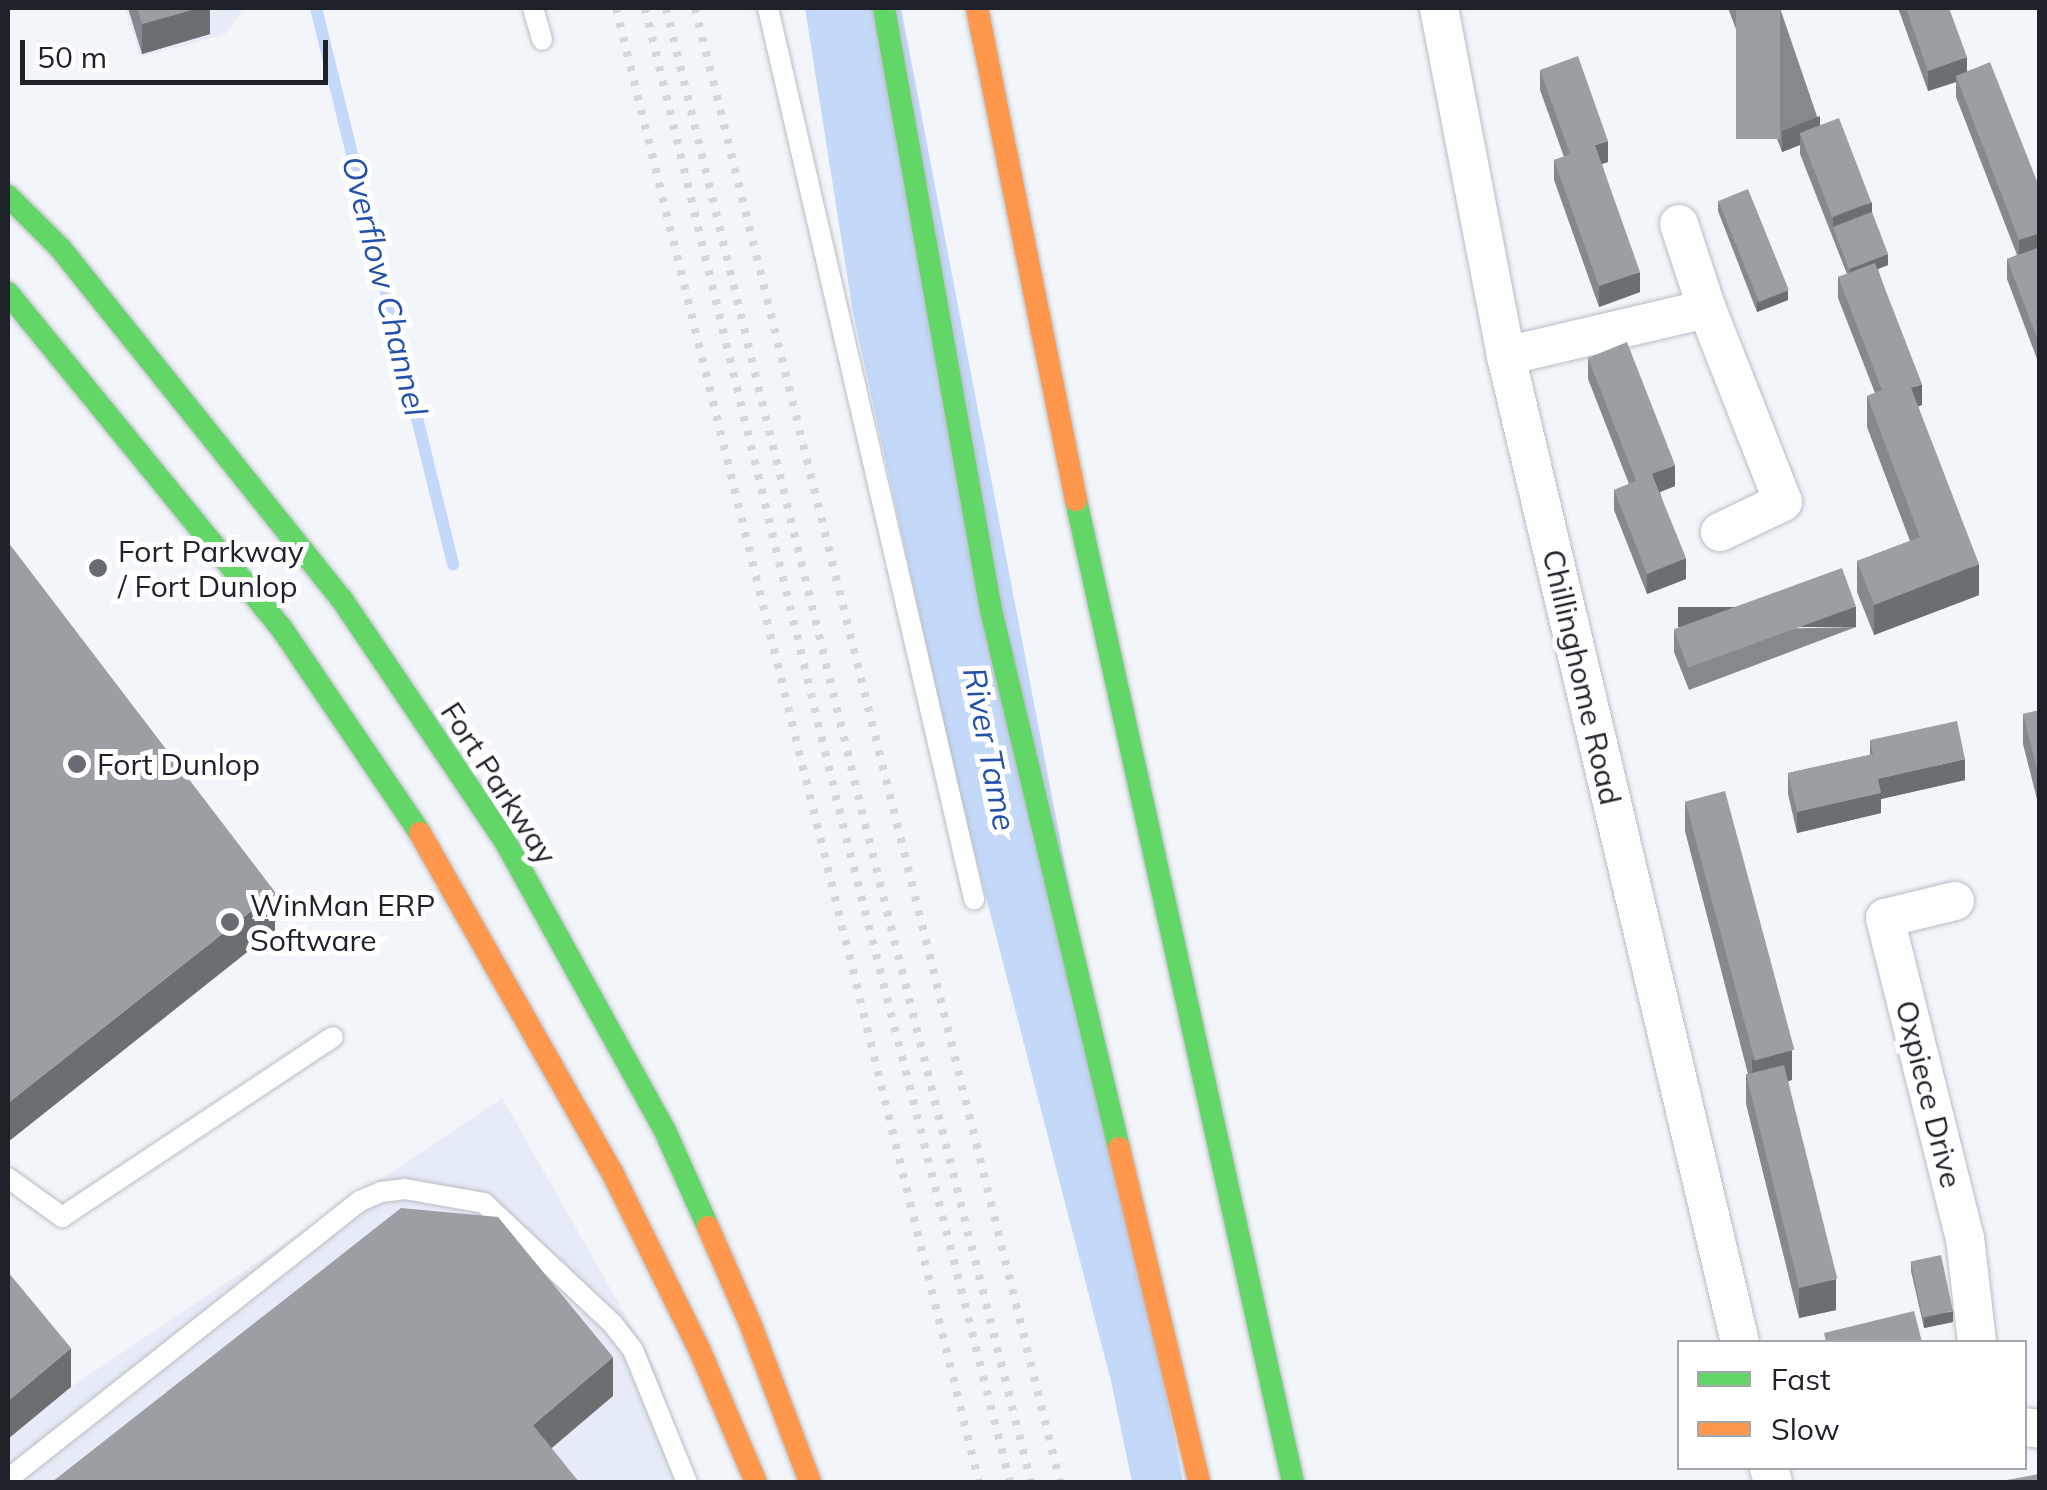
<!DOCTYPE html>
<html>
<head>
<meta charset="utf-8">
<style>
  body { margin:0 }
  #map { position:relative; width:2047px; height:1490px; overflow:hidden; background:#f2f5f9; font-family:Mulish,sans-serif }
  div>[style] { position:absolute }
  .built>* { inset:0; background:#e5ecf7 }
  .water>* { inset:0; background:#c4d8fa }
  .stream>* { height:12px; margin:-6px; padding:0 6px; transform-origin:6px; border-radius:6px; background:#c4d8fa }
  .roads { filter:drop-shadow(0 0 2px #b9bdc3) drop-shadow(0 0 2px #b9bdc3) }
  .lane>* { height:20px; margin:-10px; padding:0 10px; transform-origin:10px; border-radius:10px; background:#fdfefe }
  .street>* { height:38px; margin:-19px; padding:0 19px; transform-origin:19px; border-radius:19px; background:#fdfefe }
  .fast>* { height:22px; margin:-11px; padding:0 11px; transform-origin:11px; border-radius:11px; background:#63d668 }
  .slow>* { height:22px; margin:-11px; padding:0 11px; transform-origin:11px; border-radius:11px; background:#ff974d }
  .rail>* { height:8px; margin-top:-4px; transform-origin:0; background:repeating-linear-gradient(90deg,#d5d6d7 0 5px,transparent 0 15px) }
  .wall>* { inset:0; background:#85888c }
  .shaded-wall>* { inset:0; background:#6c6f72; transform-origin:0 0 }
  .building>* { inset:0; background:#9b9ea3; transform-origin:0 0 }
  .dots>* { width:28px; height:28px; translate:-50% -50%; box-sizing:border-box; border:5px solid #fff; border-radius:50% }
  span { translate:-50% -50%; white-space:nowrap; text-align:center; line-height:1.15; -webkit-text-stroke:10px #fff; paint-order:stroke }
  .poi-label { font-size:30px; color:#1d2128 }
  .left { translate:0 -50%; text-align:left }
  .street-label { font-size:30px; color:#1d2128 }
  .water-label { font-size:32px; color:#2250aa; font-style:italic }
  .frame { position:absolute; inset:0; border:10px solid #1d2128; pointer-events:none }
  .legend { position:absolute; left:1677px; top:1340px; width:350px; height:130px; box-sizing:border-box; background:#fff; border:2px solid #a5a6a9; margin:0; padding:12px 18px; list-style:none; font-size:30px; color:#1d2128 }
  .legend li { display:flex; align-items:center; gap:20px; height:50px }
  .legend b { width:50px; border:2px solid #a5a6a9 }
  .scale { position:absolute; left:20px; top:40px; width:308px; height:45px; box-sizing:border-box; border:5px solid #1d2128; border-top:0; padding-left:12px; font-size:30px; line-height:35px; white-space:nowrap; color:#1d2128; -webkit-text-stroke:8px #fff; paint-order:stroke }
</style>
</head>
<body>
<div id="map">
  <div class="built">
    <div style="clip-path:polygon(125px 8px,244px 8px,225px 34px,140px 57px)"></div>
    <div style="clip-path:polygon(502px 1098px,659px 1374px,684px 1482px,8px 1482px,8px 1438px,71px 1387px)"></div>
  </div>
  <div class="water">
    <div style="clip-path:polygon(805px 8px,901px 8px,1183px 1482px,1132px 1482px,1111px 1381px,959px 792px,853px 313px)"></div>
  </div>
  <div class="stream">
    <div style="left:316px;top:8px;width:573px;rotate:76.16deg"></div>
  </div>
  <div class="roads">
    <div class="lane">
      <div style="left:533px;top:8px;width:33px;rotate:74deg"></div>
      <div style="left:768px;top:8px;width:915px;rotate:76.98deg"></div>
      <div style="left:8px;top:1178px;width:67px;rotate:35.8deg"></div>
      <div style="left:62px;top:1217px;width:325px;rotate:-33.6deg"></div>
      <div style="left:8px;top:1479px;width:449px;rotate:-38.3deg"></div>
      <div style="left:360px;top:1201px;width:23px;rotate:-23deg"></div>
      <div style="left:381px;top:1192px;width:24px;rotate:-7deg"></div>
      <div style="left:405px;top:1189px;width:80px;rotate:10deg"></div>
      <div style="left:484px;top:1203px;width:175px;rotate:43.2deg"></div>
      <div style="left:612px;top:1323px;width:34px;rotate:52deg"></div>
      <div style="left:633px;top:1350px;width:143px;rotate:67.8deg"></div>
    </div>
    <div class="street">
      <div style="left:1439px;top:8px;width:354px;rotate:79.1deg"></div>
      <div style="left:1506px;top:356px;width:1013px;rotate:76.65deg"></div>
      <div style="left:1679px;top:224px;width:89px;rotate:71.8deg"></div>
      <div style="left:1506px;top:356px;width:206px;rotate:-13.2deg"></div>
      <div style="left:1707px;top:309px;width:207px;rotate:68.5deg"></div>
      <div style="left:1783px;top:502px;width:70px;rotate:154.5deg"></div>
      <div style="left:1955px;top:901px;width:72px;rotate:166.3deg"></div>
      <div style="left:1885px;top:918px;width:330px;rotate:76deg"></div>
      <div style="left:1965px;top:1238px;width:105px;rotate:83.4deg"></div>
      <div style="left:2024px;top:1427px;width:16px;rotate:7deg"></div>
      <div style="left:1769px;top:1468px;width:15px;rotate:74deg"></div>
    </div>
    <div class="fast">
      <div style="left:884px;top:8px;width:611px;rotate:79.92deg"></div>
      <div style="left:991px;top:610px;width:553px;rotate:76.62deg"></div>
      <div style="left:8px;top:196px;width:75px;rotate:45deg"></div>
      <div style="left:61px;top:249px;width:447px;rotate:51.3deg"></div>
      <div style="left:341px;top:598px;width:293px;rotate:56deg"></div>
      <div style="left:505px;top:841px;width:333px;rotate:61.1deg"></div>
      <div style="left:666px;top:1133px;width:103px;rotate:65.9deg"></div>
      <div style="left:8px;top:293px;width:430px;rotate:50.8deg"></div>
      <div style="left:280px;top:626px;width:250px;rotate:55.9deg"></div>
      <div style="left:1076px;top:500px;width:1006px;rotate:77.54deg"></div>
    </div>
    <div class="slow">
      <div style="left:977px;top:8px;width:502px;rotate:78.62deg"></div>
      <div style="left:420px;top:833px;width:390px;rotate:60.5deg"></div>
      <div style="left:612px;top:1172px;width:199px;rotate:63.8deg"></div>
      <div style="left:700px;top:1351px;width:142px;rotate:66.9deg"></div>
      <div style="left:1119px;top:1148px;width:343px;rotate:76.5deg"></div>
      <div style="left:708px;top:1227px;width:105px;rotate:66.4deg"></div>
      <div style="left:750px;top:1323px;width:170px;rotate:69.3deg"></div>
    </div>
  </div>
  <div class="rail">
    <div style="left:616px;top:8px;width:1518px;rotate:76.17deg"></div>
    <div style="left:645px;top:8px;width:824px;rotate:76.39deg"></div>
    <div style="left:839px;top:809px;width:694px;rotate:75.74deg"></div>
    <div style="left:666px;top:8px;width:840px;rotate:76.29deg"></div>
    <div style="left:865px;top:824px;width:679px;rotate:75.84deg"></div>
    <div style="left:695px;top:8px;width:1519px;rotate:76.09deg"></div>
  </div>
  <div class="wall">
    <div style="clip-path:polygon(128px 8px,210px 8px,210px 34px,142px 54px)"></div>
    <div style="clip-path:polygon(1728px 8px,1780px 8px,1820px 125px,1872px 212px,1888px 265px,1878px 269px,1922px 405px,1918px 406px,1979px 595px,1874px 635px,1857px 592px,1857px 561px,1910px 541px,1867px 427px,1867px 396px,1875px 393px,1838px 298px,1838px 277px,1847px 274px,1800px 154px,1800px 145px,1782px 152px)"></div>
    <div style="clip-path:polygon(1898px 8px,1949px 8px,1967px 72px,2040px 189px,2040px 367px,2007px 279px,2007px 259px,2017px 255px,1956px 97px,1956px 82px,1928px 91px)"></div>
    <div style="clip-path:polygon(1540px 70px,1608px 162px,1602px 164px,1640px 292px,1599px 307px,1554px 180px,1554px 160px,1564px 157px,1540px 90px)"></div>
    <div style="clip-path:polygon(1718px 201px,1788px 300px,1757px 312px,1718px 211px)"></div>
    <div style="clip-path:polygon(1588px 358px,1675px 486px,1660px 492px,1686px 579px,1647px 594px,1614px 510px,1614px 490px,1629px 484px,1588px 379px)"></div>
    <div style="clip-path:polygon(1856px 627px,1689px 690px,1674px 652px,1674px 631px)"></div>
    <div style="clip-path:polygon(2040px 710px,2040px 811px,2023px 744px,2023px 714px)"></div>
    <div style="clip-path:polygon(1870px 740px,1965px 780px,1881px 799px,1881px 813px,1797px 833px,1788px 794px,1788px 773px,1870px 755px)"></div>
    <div style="clip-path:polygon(1685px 801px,1792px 1080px,1788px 1081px,1836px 1310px,1799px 1318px,1746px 1104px,1746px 1074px,1748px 1074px,1685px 831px)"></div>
    <div style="clip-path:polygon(1911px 1261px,1953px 1322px,1924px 1328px,1911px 1271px)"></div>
  </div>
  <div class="shaded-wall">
    <div style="clip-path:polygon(199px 8px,210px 8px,210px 34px,142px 54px,142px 24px)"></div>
    <div style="clip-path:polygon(1967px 57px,1967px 78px,1956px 76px,1956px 82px,1928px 91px,1928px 71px)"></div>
    <div style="clip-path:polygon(1820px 116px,1820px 137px,1800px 133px,1800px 145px,1782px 152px,1782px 131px)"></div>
    <div style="clip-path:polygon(1608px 141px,1608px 162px,1595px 166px,1595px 145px)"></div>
    <div style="clip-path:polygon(1872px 202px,1872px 223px,1833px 228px,1833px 217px)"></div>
    <div style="clip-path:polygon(2040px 233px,2040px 253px,2019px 261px,2019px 240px)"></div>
    <div style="clip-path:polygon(1888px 254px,1888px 265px,1850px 280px,1850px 269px)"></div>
    <div style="clip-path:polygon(1640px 272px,1640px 292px,1599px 307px,1599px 286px)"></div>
    <div style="clip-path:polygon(1788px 290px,1788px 300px,1757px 312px,1757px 302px)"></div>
    <div style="clip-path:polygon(1922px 384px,1922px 405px,1885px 419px,1885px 399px)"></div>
    <div style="clip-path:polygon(1675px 465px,1675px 486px,1652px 495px,1652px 474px)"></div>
    <div style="clip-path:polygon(1686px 558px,1686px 579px,1647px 594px,1647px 574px)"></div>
    <div style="clip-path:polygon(1979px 564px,1979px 595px,1874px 635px,1874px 605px)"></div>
    <div style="left:1856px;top:607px;width:20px;height:178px;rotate:90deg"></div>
    <div style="clip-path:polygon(1965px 759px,1965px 780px,1881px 799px,1881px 813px,1797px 833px,1797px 812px,1878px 779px)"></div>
    <div style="clip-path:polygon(275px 892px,275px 930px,8px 1142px,8px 1103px)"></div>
    <div style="clip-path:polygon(1792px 1050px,1792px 1080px,1752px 1090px,1752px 1060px)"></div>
    <div style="clip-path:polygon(1836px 1279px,1836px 1310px,1799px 1318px,1799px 1288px)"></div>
    <div style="clip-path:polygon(1953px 1311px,1953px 1322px,1924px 1328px,1924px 1318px)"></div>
    <div style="clip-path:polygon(71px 1348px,71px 1387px,8px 1439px,8px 1401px)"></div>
    <div style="clip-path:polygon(613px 1357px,613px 1396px,533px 1464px,533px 1425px)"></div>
  </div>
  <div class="building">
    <div style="clip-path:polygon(137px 8px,199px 8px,142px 24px)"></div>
    <div style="left:1736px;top:8px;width:44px;height:131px"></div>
    <div style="clip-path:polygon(1906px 8px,1949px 8px,1967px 57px,1928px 71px)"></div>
    <div style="clip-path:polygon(1578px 56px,1608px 141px,1595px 145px,1640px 272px,1599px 286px,1554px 160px,1570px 154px,1540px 70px)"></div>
    <div style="clip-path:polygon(1990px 62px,2040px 189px,2040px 233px,2019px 240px,1956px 76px)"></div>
    <div style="left:1839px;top:118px;width:90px;height:42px;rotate:69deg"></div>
    <div style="left:1748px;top:189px;width:109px;height:32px;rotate:68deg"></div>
    <div style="left:1872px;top:212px;width:45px;height:42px;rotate:69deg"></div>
    <div style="clip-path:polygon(2040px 247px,2040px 346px,2007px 259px)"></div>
    <div style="clip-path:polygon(1875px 263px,1922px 384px,1911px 388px,1908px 380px,1882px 390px,1838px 277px)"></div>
    <div style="clip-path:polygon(1627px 342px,1675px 465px,1652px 474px,1686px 558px,1647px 574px,1614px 490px,1636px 481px,1588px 358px)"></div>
    <div style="clip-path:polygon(1908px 380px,1979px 564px,1874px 605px,1857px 561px,1920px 537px,1867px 396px)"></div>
    <div style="clip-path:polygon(8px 542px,275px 892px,8px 1103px)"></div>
    <div style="left:1842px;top:568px;width:41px;height:179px;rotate:70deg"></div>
    <div style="clip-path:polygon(2040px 710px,2040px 781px,2023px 714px)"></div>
    <div style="clip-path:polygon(1957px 721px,1965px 759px,1878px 779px,1881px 793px,1797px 812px,1788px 773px,1873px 754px,1870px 740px)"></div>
    <div style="left:1725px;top:791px;width:268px;height:41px;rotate:75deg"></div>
    <div style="left:1784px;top:1065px;width:220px;height:39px;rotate:76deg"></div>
    <div style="clip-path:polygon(401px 1208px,498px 1217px,613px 1357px,533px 1425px,579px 1482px,52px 1482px)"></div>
    <div style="left:1941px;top:1255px;width:57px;height:31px;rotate:78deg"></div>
    <div style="clip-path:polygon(8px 1272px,71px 1348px,8px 1401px)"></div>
    <div style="clip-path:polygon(1914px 1311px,1922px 1342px,1826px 1342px,1824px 1333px)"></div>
    <div style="clip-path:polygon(2039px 1474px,2040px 1482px,1996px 1482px)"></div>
  </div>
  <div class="dots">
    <div style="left:98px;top:568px;background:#686b71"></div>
    <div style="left:77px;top:764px;background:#686b71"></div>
    <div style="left:230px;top:922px;background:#686b71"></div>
  </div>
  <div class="poi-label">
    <span class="left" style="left:118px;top:568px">Fort Parkway<br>/ Fort Dunlop</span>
    <span class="left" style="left:97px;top:764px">Fort Dunlop</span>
    <span class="left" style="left:250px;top:922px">WinMan ERP<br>Software</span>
  </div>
  <div class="street-label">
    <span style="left:1582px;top:677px;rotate:77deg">Chillinghome Road</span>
    <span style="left:499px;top:783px;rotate:57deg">Fort Parkway</span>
    <span style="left:1929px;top:1094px;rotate:76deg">Oxpiece Drive</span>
  </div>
  <div class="water-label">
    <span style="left:385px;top:286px;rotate:76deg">Overflow Channel</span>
    <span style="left:990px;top:749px;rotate:79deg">River Tame</span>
  </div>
  <div class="frame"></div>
  <ul class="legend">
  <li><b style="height:12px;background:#63d668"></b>Fast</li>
  <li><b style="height:12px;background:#ff974d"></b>Slow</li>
  </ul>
  <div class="scale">50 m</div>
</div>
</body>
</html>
